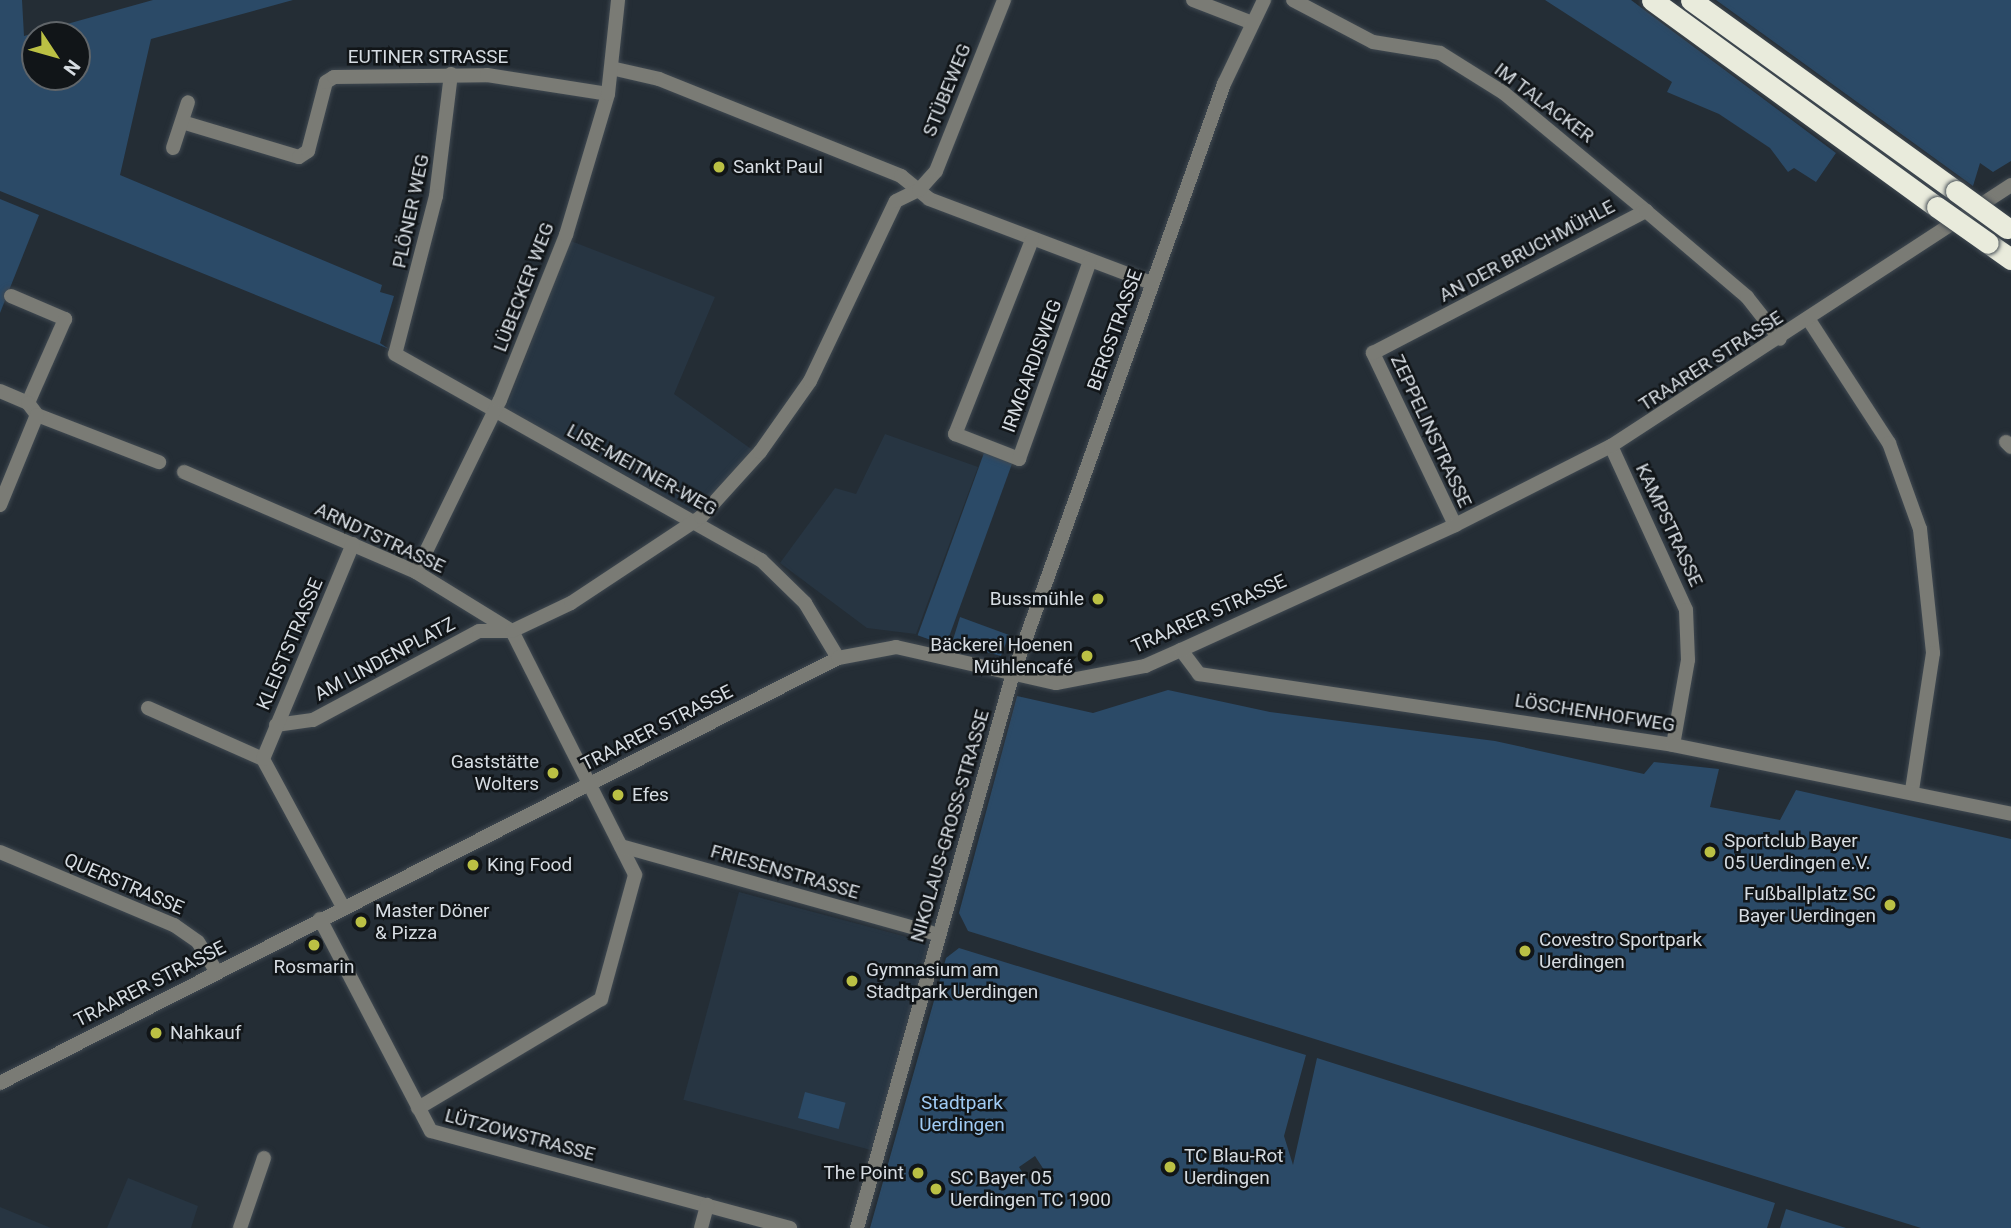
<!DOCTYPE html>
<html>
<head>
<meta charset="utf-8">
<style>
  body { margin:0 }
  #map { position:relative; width:2011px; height:1228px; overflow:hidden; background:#242d35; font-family:Roboto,sans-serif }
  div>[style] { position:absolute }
  .built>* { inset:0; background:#273542; transform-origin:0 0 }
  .green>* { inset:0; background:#2b4a67; transform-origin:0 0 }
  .roads { filter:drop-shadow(0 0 2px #404951) drop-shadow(0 0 2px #404951) }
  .minor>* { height:14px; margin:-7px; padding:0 7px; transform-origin:7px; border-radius:7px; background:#7a7b75 }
  .tertiary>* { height:14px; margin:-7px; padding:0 7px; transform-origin:7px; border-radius:7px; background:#7a7b75 }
  .motorway>* { height:21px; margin:-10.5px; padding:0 10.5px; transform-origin:10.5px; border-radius:10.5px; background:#e9ebdc }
  .bridges { filter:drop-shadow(0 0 2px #404951) drop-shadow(0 0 2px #404951) }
  .motorway-bridge>* { height:21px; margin:-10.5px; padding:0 10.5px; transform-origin:10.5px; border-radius:10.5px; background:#e9ebdc }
  .dots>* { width:19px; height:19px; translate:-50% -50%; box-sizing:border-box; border:4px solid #111518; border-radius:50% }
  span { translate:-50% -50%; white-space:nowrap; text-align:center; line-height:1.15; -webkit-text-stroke:5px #111518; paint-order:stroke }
  .street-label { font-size:19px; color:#d6dce2 }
  .poi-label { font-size:19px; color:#d6dce2 }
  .left { translate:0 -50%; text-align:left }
  .right { translate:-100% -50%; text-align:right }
  .park-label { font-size:19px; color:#a0cbf4 }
  .north { position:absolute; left:21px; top:21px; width:70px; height:70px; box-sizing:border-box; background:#111518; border:2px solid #606569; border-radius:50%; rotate:126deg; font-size:19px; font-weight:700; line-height:28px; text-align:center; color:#d6dce2 }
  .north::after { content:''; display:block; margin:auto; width:24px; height:32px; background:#bbc044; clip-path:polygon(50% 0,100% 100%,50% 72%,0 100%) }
</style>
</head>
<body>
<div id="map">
  <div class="built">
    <div style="clip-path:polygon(571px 241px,715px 297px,674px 394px,754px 451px,697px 513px,510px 413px,507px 405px)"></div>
    <div style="clip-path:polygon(885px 434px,978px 467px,916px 634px,867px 628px,780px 563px,835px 488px,856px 494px)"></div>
    <div style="left:739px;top:892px;width:196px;height:215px;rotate:15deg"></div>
    <div style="clip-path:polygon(128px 1178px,198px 1206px,191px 1228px,107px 1228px)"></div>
    <div style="clip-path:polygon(0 1207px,51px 1228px,0 1228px)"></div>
  </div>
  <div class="green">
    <div style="clip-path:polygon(evenodd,0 0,22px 0,24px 36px,153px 0,293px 0,151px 39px,120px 175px,382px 285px,380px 292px,394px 296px,380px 343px,389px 349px,0 191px,0 0,35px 35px,77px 35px,77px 77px,35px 77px,35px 35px)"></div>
    <div style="clip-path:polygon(1545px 0,1631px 0,1836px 153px,1816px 182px,1794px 168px,1788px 172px,1770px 148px,1719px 114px,1667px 92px,1672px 82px)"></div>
    <div style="clip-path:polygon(1716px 0,2011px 0,2011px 161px,1993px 172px,1980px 163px,1973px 186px)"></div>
    <div style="clip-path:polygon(0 199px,39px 215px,0 313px)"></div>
    <div style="left:984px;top:453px;width:30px;height:194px;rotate:20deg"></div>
    <div style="clip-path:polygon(960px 617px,1009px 635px,1001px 656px,952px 643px)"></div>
    <div style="clip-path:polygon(1168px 690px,1270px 712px,1495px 741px,1644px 774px,1654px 762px,1719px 769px,1710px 807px,1780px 820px,1796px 790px,2011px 839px,2011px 1228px,1921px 1228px,968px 931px,959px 913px,1017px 696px,1093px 713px)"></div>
    <div style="clip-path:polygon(evenodd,959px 948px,1306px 1055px,1284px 1136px,1293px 1165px,1317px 1058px,1775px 1203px,1767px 1228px,870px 1228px,946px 958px,959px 948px,1035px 1156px,1046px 1173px,1030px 1184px,1019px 1167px,1035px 1156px)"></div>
    <div style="left:805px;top:1092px;width:42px;height:27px;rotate:15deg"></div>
    <div style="clip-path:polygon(1786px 1209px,1846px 1228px,1780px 1228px)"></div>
  </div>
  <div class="roads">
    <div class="minor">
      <div style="left:1193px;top:0;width:61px;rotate:21.1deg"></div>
      <div style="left:1293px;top:0;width:90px;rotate:27.7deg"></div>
      <div style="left:1373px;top:42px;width:68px;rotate:9.3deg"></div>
      <div style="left:1440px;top:53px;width:75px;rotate:32deg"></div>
      <div style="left:1504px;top:93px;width:185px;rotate:39.7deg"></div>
      <div style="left:611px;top:68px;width:49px;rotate:12.9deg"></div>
      <div style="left:659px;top:79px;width:261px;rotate:21.8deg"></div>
      <div style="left:901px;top:176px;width:36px;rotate:39deg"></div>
      <div style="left:929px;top:199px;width:237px;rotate:20.7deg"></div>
      <div style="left:451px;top:74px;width:123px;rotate:97deg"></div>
      <div style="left:436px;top:196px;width:163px;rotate:104.5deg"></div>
      <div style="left:395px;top:354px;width:420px;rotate:29.4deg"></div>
      <div style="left:761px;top:560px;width:62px;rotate:44.3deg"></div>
      <div style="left:805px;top:603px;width:64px;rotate:59deg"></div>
      <div style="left:182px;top:122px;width:122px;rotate:16.7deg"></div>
      <div style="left:299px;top:157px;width:11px;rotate:-34deg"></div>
      <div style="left:308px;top:151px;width:71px;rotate:-75.4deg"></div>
      <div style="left:326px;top:82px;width:9px;rotate:-32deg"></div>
      <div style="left:334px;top:77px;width:153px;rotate:-0.7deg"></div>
      <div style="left:487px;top:75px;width:122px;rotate:8.9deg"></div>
      <div style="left:173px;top:148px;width:48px;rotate:-71.9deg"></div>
      <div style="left:1032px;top:240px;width:209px;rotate:111.6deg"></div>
      <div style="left:955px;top:434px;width:69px;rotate:21.3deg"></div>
      <div style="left:1019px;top:459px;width:210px;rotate:-70.3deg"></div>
      <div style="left:11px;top:296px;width:59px;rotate:23.1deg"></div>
      <div style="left:65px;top:319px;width:92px;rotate:113.8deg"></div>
      <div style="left:1809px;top:320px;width:147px;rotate:57deg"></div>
      <div style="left:1889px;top:443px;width:91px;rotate:70.2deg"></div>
      <div style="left:1920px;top:529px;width:125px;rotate:84deg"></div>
      <div style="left:1933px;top:653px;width:139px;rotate:98.7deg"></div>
      <div style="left:0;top:391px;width:30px;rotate:23deg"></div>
      <div style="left:28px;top:403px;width:15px;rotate:53deg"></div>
      <div style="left:37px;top:415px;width:131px;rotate:21.1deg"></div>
      <div style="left:2006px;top:442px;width:7px;rotate:45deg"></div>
      <div style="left:1611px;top:446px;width:180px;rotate:65.4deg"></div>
      <div style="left:1686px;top:610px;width:50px;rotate:87.7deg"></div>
      <div style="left:1688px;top:660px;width:86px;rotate:100deg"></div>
      <div style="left:184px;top:472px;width:253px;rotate:23.3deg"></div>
      <div style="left:416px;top:572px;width:113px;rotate:31.6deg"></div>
      <div style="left:512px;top:631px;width:273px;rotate:63.2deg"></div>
      <div style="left:635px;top:875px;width:129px;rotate:105.3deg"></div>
      <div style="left:601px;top:999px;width:213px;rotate:149.2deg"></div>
      <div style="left:0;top:505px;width:97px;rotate:-67.7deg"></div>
      <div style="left:1455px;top:525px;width:191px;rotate:-115.5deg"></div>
      <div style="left:1373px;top:353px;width:308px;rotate:-27.5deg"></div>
      <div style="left:1646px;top:211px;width:133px;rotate:40.4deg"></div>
      <div style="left:1747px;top:297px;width:53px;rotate:51.8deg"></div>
      <div style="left:416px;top:572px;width:191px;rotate:-64deg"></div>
      <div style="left:500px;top:400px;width:178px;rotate:-68.2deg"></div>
      <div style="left:566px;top:235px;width:147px;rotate:-73.4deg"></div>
      <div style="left:608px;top:94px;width:95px;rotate:-83.9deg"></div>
      <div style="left:1181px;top:650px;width:30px;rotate:53deg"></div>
      <div style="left:1199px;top:674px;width:479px;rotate:8.5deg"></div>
      <div style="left:1673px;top:745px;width:345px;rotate:11.5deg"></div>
      <div style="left:148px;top:708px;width:126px;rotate:23.9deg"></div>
      <div style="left:276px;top:725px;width:37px;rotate:-8deg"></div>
      <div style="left:313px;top:720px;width:188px;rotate:-28.2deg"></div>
      <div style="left:479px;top:631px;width:33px"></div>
      <div style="left:512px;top:631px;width:65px;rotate:-25.4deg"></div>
      <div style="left:571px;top:603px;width:156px;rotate:-33.5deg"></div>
      <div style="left:701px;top:517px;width:88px;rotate:-47.8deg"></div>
      <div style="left:760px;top:452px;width:87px;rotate:-54.8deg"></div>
      <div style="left:810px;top:381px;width:199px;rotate:-64.5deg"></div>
      <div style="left:896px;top:201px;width:25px;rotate:-26deg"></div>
      <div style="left:919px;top:190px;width:25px;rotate:-48deg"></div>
      <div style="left:936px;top:171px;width:184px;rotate:-68.3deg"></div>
      <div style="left:621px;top:846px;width:330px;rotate:15.6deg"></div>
      <div style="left:0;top:852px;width:189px;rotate:22.8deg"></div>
      <div style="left:174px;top:925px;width:29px;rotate:35deg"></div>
      <div style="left:198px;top:942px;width:34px;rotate:58deg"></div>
      <div style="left:343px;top:907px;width:168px;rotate:-118.4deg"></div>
      <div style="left:263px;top:759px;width:233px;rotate:-67.3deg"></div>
      <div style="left:320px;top:919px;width:239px;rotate:62.4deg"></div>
      <div style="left:431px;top:1131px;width:372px;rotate:15.1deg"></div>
      <div style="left:240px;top:1228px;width:74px;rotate:-71.1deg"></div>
      <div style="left:701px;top:1228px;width:24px;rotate:-75deg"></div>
      <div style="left:857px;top:1228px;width:572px;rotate:-74.29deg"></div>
      <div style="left:1012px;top:677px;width:630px;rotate:-70.33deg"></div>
      <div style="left:1224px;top:84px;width:93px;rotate:-64.5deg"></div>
    </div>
    <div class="tertiary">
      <div style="left:0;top:1083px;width:940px;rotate:-26.89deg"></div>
      <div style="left:838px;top:658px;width:59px;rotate:-10.7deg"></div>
      <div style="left:896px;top:647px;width:164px;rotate:12.7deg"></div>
      <div style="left:1056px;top:683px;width:91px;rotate:-10.8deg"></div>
      <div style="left:1145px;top:666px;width:39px;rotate:-24deg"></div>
      <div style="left:1181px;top:650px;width:301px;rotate:-24.5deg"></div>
      <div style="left:1455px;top:525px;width:175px;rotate:-26.9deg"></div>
      <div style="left:1611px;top:446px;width:478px;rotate:-33.1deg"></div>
    </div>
    <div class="motorway">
      <div style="left:1652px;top:0;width:352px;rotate:36deg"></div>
      <div style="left:1691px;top:0;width:327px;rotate:35.8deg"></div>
      <div style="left:1988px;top:243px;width:28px;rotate:35deg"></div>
    </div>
  </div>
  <div class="bridges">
    <div class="motorway-bridge">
      <div style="left:1956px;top:191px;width:63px;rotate:36deg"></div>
      <div style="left:1937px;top:207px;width:62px;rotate:35.2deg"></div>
    </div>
  </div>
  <div class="dots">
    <div style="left:719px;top:167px;background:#bbc044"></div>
    <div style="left:1098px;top:599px;background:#bbc044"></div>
    <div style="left:1087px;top:656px;background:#bbc044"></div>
    <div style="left:553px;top:773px;background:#bbc044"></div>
    <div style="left:618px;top:795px;background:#bbc044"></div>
    <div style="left:1710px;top:852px;background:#bbc044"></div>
    <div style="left:473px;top:865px;background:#bbc044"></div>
    <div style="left:1890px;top:905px;background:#bbc044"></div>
    <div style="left:361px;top:922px;background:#bbc044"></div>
    <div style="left:314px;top:945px;background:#bbc044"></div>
    <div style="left:1525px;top:951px;background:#bbc044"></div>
    <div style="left:852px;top:981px;background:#bbc044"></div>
    <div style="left:156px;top:1033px;background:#bbc044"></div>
    <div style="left:1170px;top:1167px;background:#bbc044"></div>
    <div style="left:918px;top:1173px;background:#bbc044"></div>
    <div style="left:936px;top:1189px;background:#bbc044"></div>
  </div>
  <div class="street-label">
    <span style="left:428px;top:57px">EUTINER STRASSE</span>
    <span style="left:947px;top:90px;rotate:-68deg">STÜBEWEG</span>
    <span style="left:1544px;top:103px;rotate:37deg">IM TALACKER</span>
    <span style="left:411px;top:211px;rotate:-78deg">PLÖNER WEG</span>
    <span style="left:1527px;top:251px;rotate:-28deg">AN DER BRUCHMÜHLE</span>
    <span style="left:524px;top:287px;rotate:-69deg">LÜBECKER WEG</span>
    <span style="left:1115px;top:330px;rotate:-70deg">BERGSTRASSE</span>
    <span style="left:1711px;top:361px;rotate:-33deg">TRAARER STRASSE</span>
    <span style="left:1032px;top:366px;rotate:-70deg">IRMGARDISWEG</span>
    <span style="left:1431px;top:431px;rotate:65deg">ZEPPELINSTRASSE</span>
    <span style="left:642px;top:470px;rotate:29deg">LISE-MEITNER-WEG</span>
    <span style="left:1669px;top:525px;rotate:65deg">KAMPSTRASSE</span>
    <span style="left:380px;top:538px;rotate:25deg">ARNDTSTRASSE</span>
    <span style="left:1209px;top:614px;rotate:-24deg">TRAARER STRASSE</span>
    <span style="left:290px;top:644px;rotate:-67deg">KLEISTSTRASSE</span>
    <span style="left:385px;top:659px;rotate:-28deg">AM LINDENPLATZ</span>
    <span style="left:1595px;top:713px;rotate:9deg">LÖSCHENHOFWEG</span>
    <span style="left:657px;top:728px;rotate:-27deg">TRAARER STRASSE</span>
    <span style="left:950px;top:826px;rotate:-74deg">NIKOLAUS-GROSS-STRASSE</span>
    <span style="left:785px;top:872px;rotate:16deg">FRIESENSTRASSE</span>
    <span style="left:124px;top:884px;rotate:23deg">QUERSTRASSE</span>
    <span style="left:150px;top:984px;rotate:-27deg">TRAARER STRASSE</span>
    <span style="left:520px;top:1135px;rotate:15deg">LÜTZOWSTRASSE</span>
  </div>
  <div class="poi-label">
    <span class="left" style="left:733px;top:167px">Sankt Paul</span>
    <span class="right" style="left:1084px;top:599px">Bussmühle</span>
    <span class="right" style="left:1073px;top:656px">Bäckerei Hoenen<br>Mühlencafé</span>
    <span class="right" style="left:539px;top:773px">Gaststätte<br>Wolters</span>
    <span class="left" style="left:632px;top:795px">Efes</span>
    <span class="left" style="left:1724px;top:852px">Sportclub Bayer<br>05 Uerdingen e.V.</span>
    <span class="left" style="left:487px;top:865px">King Food</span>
    <span class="right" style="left:1876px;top:905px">Fußballplatz SC<br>Bayer Uerdingen</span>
    <span class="left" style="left:375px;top:922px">Master Döner<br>&amp; Pizza</span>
    <span class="left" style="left:1539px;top:951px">Covestro Sportpark<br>Uerdingen</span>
    <span style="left:314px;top:967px">Rosmarin</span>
    <span class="left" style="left:866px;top:981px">Gymnasium am<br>Stadtpark Uerdingen</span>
    <span class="left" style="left:170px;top:1033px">Nahkauf</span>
    <span class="left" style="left:1184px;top:1167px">TC Blau-Rot<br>Uerdingen</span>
    <span class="right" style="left:904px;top:1173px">The Point</span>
    <span class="left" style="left:950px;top:1189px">SC Bayer 05<br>Uerdingen TC 1900</span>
  </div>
  <div class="park-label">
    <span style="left:962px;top:1114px">Stadtpark<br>Uerdingen</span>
  </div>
  <div class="north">N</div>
</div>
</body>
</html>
